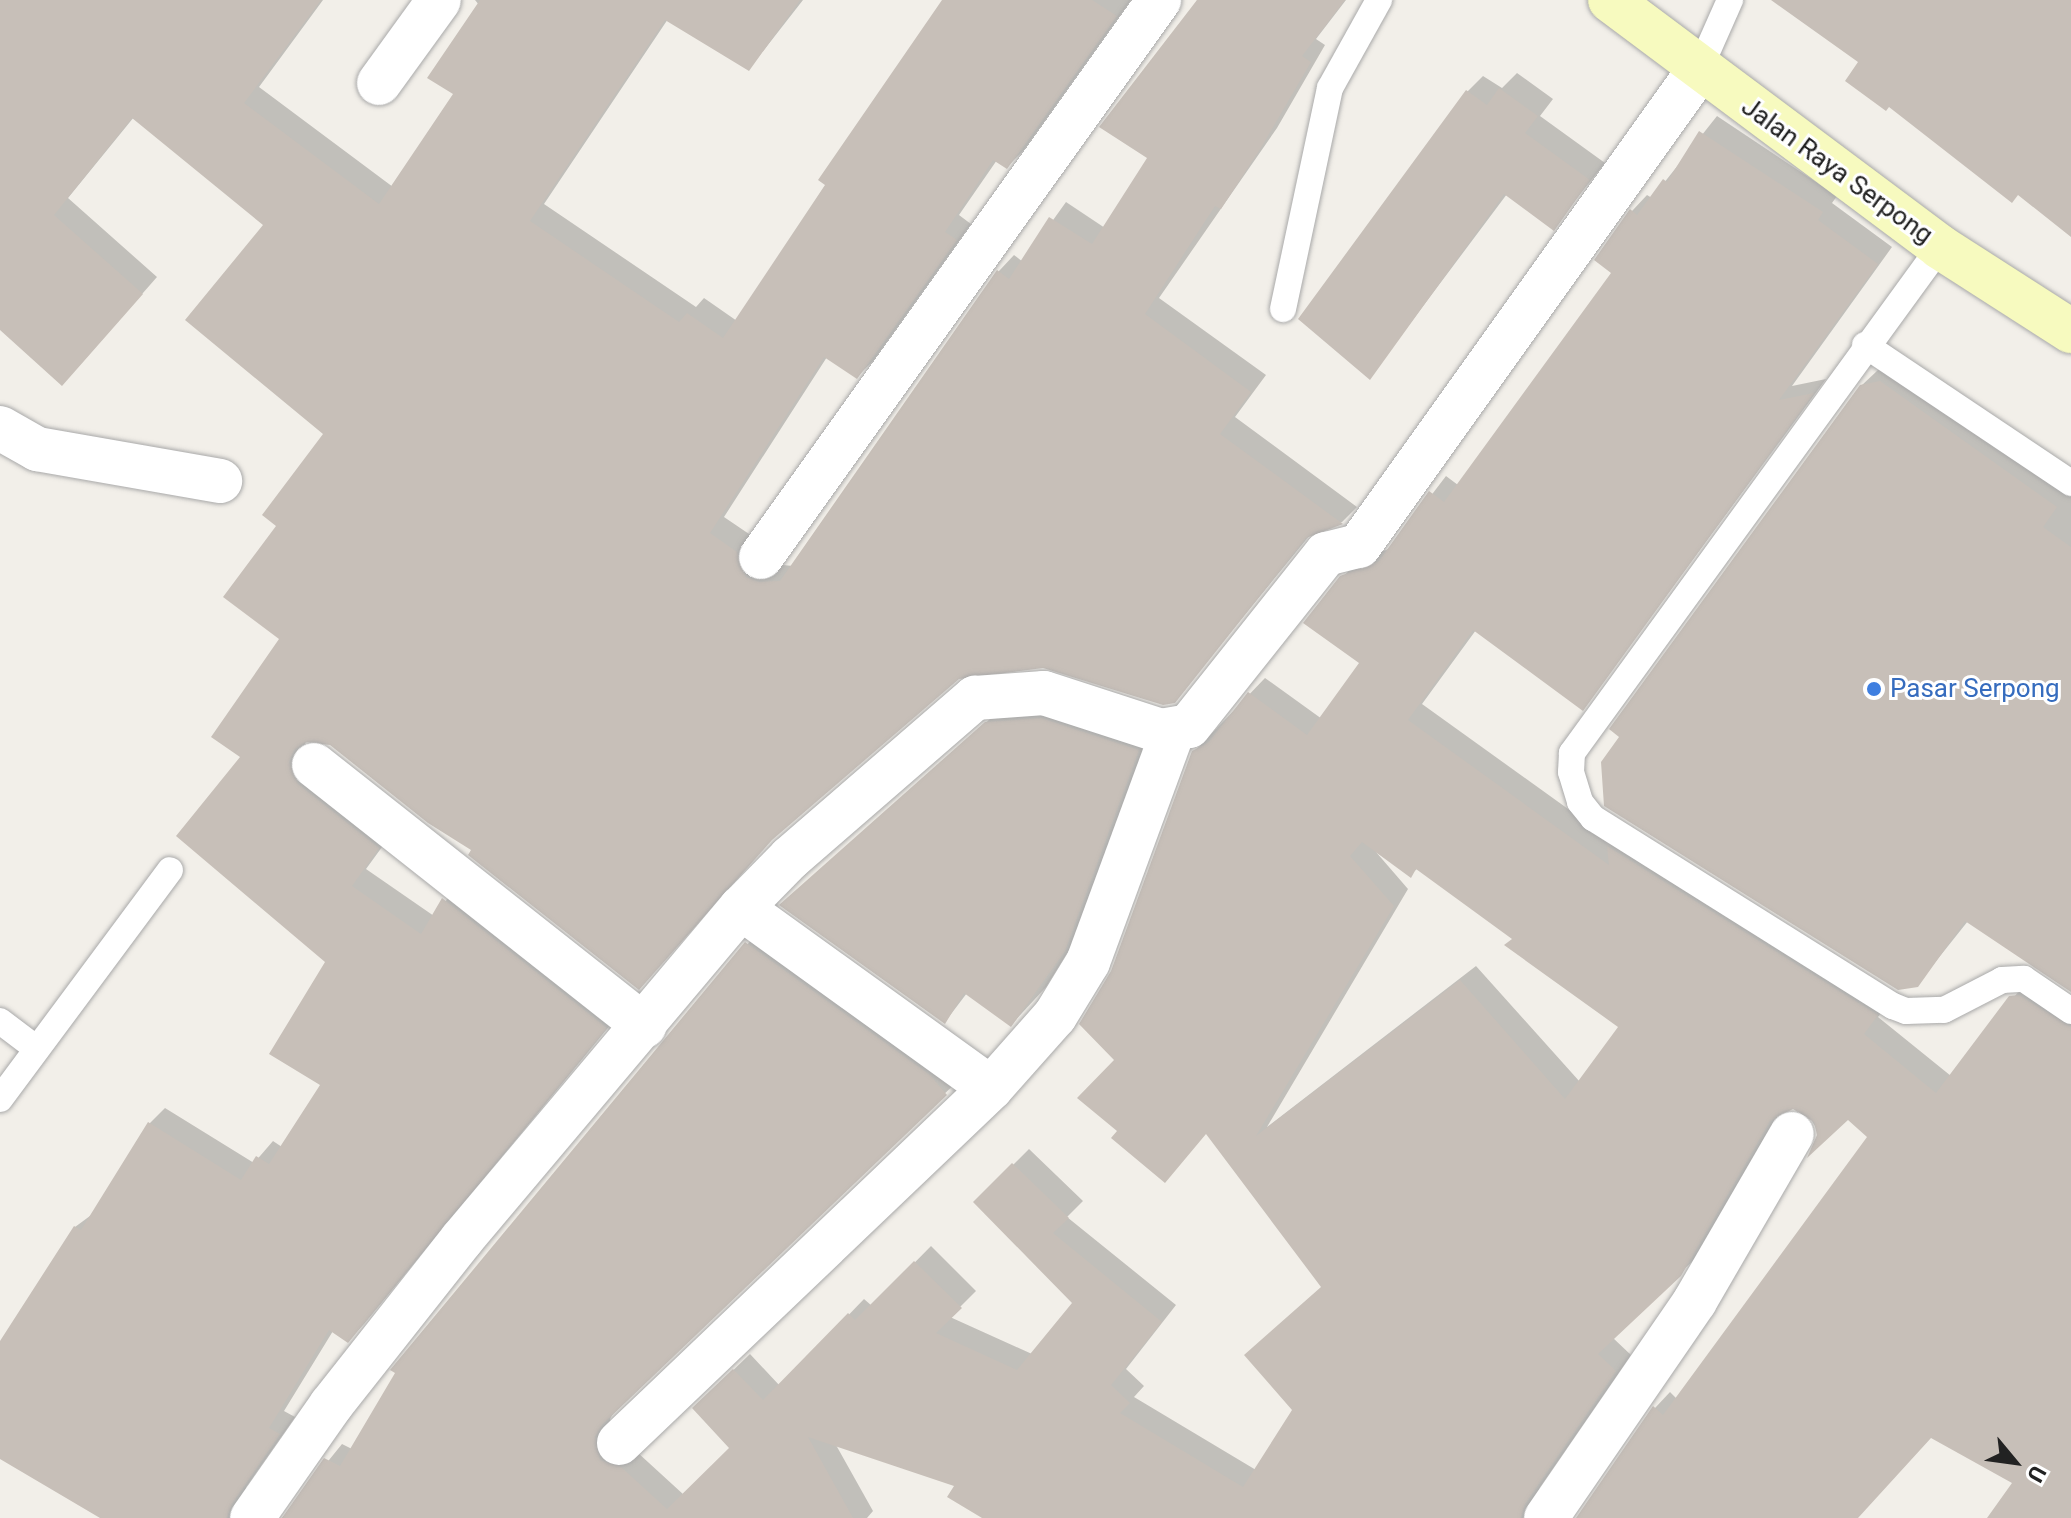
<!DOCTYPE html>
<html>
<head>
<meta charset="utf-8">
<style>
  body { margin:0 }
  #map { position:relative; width:2071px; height:1518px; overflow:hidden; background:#f2efe9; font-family:Roboto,sans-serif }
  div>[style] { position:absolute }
  .shadow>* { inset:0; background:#0003 }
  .building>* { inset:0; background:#c7bfb8 }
  .roads { filter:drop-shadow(0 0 2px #a9a9a9) drop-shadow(0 0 2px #a9a9a9) }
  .lane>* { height:26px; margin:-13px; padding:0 13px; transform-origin:13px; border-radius:13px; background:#fff }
  .street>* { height:44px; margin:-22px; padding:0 22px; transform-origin:22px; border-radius:22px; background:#fff }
  .secondary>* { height:44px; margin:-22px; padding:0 22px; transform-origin:22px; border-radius:22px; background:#f7fabf }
  .dots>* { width:22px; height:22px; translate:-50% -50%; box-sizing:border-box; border:4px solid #fff; border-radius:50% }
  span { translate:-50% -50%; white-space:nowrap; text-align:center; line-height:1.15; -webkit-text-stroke:6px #fff; paint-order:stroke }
  .street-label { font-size:26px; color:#222 }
  .shop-label { font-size:26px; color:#366cbe }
  .left { translate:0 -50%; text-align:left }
  .north { position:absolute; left:1975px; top:1422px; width:80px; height:80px; -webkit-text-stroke:6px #fff; paint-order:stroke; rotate:119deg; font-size:22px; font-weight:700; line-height:32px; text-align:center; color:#222 }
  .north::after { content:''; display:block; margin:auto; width:28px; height:36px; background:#222; clip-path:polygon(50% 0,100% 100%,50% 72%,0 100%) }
</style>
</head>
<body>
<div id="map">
  <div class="shadow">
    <div style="clip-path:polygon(0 0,323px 0,259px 87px,393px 187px,455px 94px,479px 5px,475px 0,803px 0,749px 69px,668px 19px,544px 204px,696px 307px,704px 298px,737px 321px,946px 0,1131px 0,1023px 151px,1007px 167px,997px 160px,959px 215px,971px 224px,873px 361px,857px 377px,827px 357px,724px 517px,752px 536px,763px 563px,793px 566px,999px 271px,1014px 255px,1023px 262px,1066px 202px,1105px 228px,1150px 158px,1197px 0,1346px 0,1316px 39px,1325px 45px,1277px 128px,1159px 298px,1266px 375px,1235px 417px,1357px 507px,1342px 522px,1310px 535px,1174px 701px,1043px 666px,973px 671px,474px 849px,331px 744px,317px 738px,305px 743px,313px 768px,393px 832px,366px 869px,434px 916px,459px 884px,621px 1012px,364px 1324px,348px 1340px,333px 1331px,284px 1411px,295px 1417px,246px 1487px,245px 1513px,251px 1518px,104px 1518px,0 1457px,0 1344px,75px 1227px,94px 1213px,149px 1124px,165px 1108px,254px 1163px,273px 1141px,282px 1147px,322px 1085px,327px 961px,243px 757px,282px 639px,279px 526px,326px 434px,266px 225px,134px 117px,68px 198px,157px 277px,78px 367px,0 327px)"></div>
    <div style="clip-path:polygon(1517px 73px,1553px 99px,1540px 116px,1605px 163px,1553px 228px,1507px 194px,1370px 377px,1467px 92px,1483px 76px,1502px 88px)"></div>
    <div style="clip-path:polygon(evenodd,1717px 116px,1837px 196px,1832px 203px,1892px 247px,1792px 386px,1826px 379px,1583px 708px,1476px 630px,1422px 704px,1614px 842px,1892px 999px,1878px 1017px,1951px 1076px,2027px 981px,2071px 1003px,2071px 1518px,1989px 1518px,2015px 1483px,1932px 1436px,1857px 1518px,1579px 1518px,1655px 1408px,1670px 1392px,1677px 1399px,1870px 1137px,1848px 1117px,1819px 1133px,1806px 1111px,1791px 1107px,1780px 1114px,1696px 1258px,1612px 1337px,1631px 1355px,1540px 1487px,1536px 1500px,1545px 1518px,986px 1518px,957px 1485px,836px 1445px,873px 1511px,867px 1518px,282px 1518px,342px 1444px,352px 1449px,398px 1373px,393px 1370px,762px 927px,961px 1078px,616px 1408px,610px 1419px,616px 1444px,637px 1452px,684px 1495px,731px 1448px,694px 1408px,750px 1354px,780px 1386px,864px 1299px,872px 1306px,931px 1246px,976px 1291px,950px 1317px,1032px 1354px,1074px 1303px,976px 1202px,1029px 1149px,1083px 1201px,1067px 1217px,1176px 1305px,1126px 1369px,1144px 1386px,1134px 1397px,1256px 1470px,1294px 1409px,1323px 1286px,1207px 1132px,1165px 1180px,1120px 1130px,1113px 972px,1194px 752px,1265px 678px,1322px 719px,1362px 663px,1342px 578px,1358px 561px,1391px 548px,1446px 476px,1458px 485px,1614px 272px,1632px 211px,1647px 195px,1652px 198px,1717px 116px,1376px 852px,1410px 875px,1418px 868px,1514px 938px,1621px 1027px,1580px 1082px,1476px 966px,1267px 1127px,1408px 889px,1376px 852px)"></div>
    <div style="clip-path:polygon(1896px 366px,2071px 491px,2071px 991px,1968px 921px,1917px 985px,1861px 386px,1878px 370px)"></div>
    <div style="clip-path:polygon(1054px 707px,1150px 738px,1077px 937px,1046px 987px,1011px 1025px,967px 993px,945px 1022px,794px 893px,999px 711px)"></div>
  </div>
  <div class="building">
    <div style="clip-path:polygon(0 0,321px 0,244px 103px,379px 204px,453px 94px,427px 78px,480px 0,800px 0,749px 71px,665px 20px,530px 221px,679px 322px,687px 313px,723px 338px,825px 185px,818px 180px,942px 0,1092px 0,1117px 16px,1007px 169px,993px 160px,945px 232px,957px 240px,857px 379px,824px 357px,710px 533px,737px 552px,746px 577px,759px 582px,780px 581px,997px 270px,1009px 279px,1049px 217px,1092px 244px,1147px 158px,1099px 127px,1197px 0,1345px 0,1302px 56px,1311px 62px,1262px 146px,1221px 209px,1215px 206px,1145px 314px,1251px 392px,1220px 434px,1343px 524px,1306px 538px,1175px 703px,1163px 705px,1043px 668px,959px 679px,772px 840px,639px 990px,468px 855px,471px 850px,428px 823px,330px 745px,306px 742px,294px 750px,289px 762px,298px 784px,379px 848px,352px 886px,421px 934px,442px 898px,607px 1028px,348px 1343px,329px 1330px,269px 1428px,280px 1434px,232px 1504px,227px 1518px,100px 1518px,0 1459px,0 1341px,74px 1226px,81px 1230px,148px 1122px,241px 1180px,256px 1156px,269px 1164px,320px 1085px,269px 1054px,325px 962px,176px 836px,240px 757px,211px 737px,279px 639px,223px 597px,276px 526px,262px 515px,323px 434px,185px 320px,263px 225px,132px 118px,54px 215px,143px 294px,62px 386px,0 330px)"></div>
    <div style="clip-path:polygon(1771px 0,2071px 0,2071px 237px,2018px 195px,2012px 203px,1889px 107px,1886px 111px,1845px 81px,1858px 62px)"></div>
    <div style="clip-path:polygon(1499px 88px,1538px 116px,1525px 133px,1590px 180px,1554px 231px,1504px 194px,1370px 380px,1298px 319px,1466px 90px,1487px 105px)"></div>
    <div style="clip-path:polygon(evenodd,1699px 131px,1823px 212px,1818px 220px,1878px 264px,1779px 400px,1814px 393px,1583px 711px,1473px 630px,1408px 720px,1609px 865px,1607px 846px,1878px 1015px,1864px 1034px,1936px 1093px,2009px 996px,2019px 995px,2071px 1027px,2071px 1518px,1987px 1518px,2012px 1483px,1931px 1438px,1858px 1518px,1576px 1518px,1653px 1406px,1663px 1415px,1867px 1137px,1848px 1120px,1807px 1158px,1817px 1135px,1814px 1122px,1793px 1109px,1770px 1121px,1681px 1276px,1598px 1354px,1616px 1371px,1525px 1504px,1521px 1518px,982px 1518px,947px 1497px,954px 1486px,808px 1437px,853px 1518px,282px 1518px,324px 1458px,340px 1466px,395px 1373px,390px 1370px,745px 942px,930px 1075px,947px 1095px,602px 1425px,595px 1437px,600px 1460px,621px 1467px,667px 1509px,729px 1448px,692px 1408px,733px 1369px,763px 1400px,848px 1313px,855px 1320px,914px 1261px,962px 1308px,936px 1333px,1017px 1370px,1072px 1303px,973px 1202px,1012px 1163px,1069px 1218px,1053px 1233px,1162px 1322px,1111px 1385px,1130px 1403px,1120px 1413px,1243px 1487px,1292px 1410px,1244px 1355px,1321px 1287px,1206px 1134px,1165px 1183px,1111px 1138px,1117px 1131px,1077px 1098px,1114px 1060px,1079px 1024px,1111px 971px,1192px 751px,1209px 742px,1248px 692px,1307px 735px,1359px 663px,1303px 623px,1340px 576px,1379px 561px,1429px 491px,1444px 502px,1611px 273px,1594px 260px,1630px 209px,1637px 215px,1663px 179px,1667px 182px,1699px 131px,1362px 842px,1411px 878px,1416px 869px,1512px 939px,1504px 945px,1618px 1027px,1565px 1099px,1460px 980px,1256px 1136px,1394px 906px,1350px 856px,1362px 842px)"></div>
    <div style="clip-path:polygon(1880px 381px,2057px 507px,2043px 527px,2071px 547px,2071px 992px,1965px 921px,1918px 987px,1898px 990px,1604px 806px,1601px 762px,1619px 737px,1609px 729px,1860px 385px)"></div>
    <div style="clip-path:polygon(1041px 718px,1139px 750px,1065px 951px,1011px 1027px,964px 993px,945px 1024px,779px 905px,985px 722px)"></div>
  </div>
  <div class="roads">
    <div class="lane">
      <div style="left:1699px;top:70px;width:77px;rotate:-66.1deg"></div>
      <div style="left:1940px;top:247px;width:626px;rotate:126.03deg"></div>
      <div style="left:1572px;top:753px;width:19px;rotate:93deg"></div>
      <div style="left:1571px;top:772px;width:31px;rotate:73deg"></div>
      <div style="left:1580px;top:802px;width:21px;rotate:51deg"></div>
      <div style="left:1593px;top:818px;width:354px;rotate:32.1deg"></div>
      <div style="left:1893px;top:1006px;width:14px;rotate:21deg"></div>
      <div style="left:1906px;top:1011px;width:38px;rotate:-2deg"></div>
      <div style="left:1944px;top:1010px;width:65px;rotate:-27.3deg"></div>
      <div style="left:2002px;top:980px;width:22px;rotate:-3deg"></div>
      <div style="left:2024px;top:979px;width:57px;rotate:34.2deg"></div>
      <div style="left:1283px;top:309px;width:226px;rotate:-78deg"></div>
      <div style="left:1330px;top:88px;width:101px;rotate:-60.9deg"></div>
      <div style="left:1865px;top:345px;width:248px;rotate:33.8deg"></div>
      <div style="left:0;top:1021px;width:46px;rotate:37.1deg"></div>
      <div style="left:0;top:1099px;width:285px;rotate:-53.4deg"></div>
    </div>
    <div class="street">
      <div style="left:379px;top:83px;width:102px;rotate:-54.1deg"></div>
      <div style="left:0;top:428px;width:43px;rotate:29.6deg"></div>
      <div style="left:37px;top:449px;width:186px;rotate:9.9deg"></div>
      <div style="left:761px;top:557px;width:685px;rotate:-54.45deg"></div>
      <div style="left:314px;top:765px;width:421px;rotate:38.3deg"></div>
      <div style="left:741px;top:908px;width:308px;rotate:35.8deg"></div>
      <div style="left:619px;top:1443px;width:514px;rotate:-43.66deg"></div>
      <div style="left:991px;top:1088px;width:96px;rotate:-48.4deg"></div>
      <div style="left:1055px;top:1016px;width:63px;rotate:-58.6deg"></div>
      <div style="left:1088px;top:962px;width:246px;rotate:-69.8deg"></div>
      <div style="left:252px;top:1518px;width:138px;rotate:-55deg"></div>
      <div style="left:331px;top:1405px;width:211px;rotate:-51.7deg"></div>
      <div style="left:462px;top:1239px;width:433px;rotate:-49.9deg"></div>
      <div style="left:741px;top:908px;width:70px;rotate:-45.6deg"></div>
      <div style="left:790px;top:858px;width:245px;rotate:-40.9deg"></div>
      <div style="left:975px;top:698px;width:69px;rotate:-4.1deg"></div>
      <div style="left:1044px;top:693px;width:123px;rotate:18deg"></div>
      <div style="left:1161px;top:731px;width:28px;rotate:-10deg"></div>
      <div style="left:1189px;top:726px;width:220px;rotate:-51.5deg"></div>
      <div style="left:1326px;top:554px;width:34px;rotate:-14deg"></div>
      <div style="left:1359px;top:546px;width:585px;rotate:-54.46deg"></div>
      <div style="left:1546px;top:1518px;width:263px;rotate:-55.5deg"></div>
      <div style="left:1695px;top:1301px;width:193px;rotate:-59.9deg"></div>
    </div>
    <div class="secondary">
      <div style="left:1610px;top:0;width:412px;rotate:36.8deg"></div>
      <div style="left:1940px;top:247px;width:156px;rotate:32.7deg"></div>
    </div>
  </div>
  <div class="dots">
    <div style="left:1874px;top:689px;background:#3f7fe0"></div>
  </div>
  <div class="street-label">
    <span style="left:1837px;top:171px;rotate:36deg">Jalan Raya Serpong</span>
  </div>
  <div class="shop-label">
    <span class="left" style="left:1890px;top:689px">Pasar Serpong</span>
  </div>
  <div class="north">U</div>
</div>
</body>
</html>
